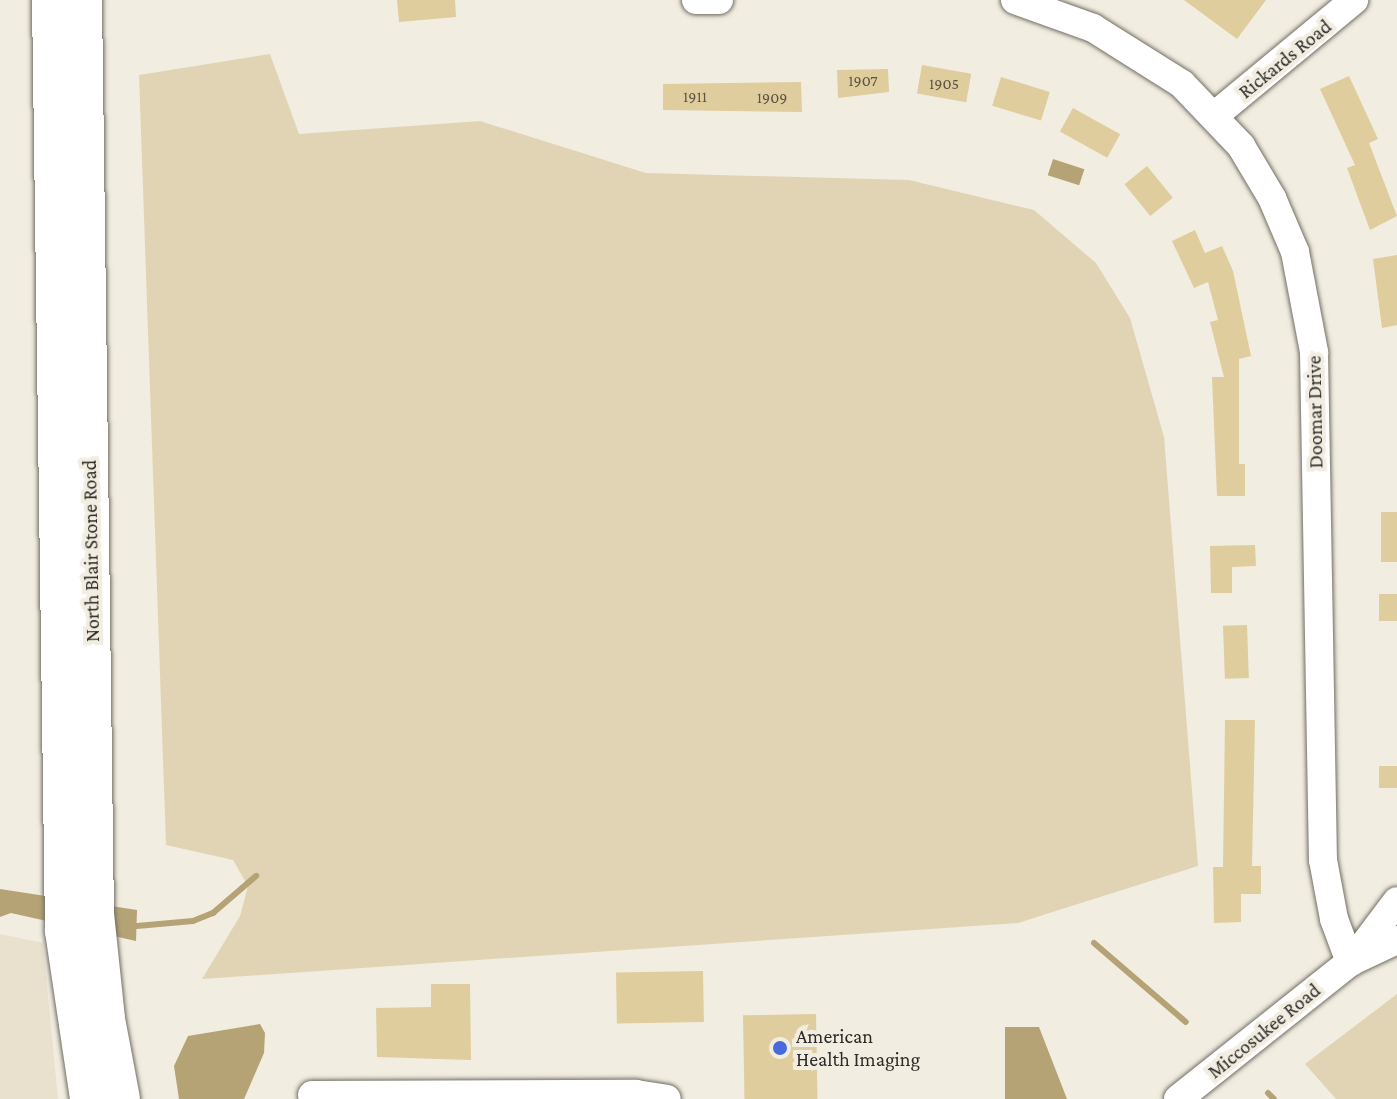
<!DOCTYPE html>
<html>
<head>
<meta charset="utf-8">
<style>
  body { margin:0 }
  #map { position:relative; width:1397px; height:1099px; overflow:hidden; background:#f2ede1; font-family:"Crimson Pro",serif }
  div>[style] { position:absolute }
  .built>* { inset:0; background:#e9e1ce }
  .green>* { inset:0; background:#e1d4b5 }
  .water>* { inset:0; background:#b5a375; transform-origin:0 0 }
  .stream>* { height:6px; margin:-3px; padding:0 3px; transform-origin:3px; border-radius:3px; background:#b5a375 }
  .building>* { inset:0; background:#e0cd9e; transform-origin:0 0 }
  .roads { filter:drop-shadow(0 0 2px #726e64) drop-shadow(0 0 2px #726e64) }
  .minor>* { height:28px; margin:-14px; padding:0 14px; transform-origin:14px; border-radius:14px; background:#fff }
  .major>* { height:36px; margin:-18px; padding:0 18px; transform-origin:18px; border-radius:18px; background:#fff }
  .dots>* { width:22px; height:22px; translate:-50% -50%; box-sizing:border-box; border:4px solid #f2ede1; border-radius:50% }
  span { translate:-50% -50%; white-space:nowrap; text-align:center; line-height:1.15; -webkit-text-stroke:8px #f2ede1; paint-order:stroke }
  .number-label { font-size:16px; color:#5a5445 }
  .number-label span { -webkit-text-stroke-width:0 }
  .street-label { font-size:20px; color:#2d2b27 }
  .poi-label { font-size:20px; color:#2d2b27 }
  .left { translate:0 -50%; text-align:left }
</style>
</head>
<body>
<div id="map">
  <div class="built">
    <div style="clip-path:polygon(0 934px,43px 943px,58px 1099px,0 1099px)"></div>
  </div>
  <div class="green">
    <div style="clip-path:polygon(270px 54px,299px 134px,480px 121px,646px 173px,909px 180px,1034px 210px,1096px 263px,1130px 318px,1164px 437px,1198px 866px,1018px 923px,202px 979px,240px 916px,248px 886px,233px 860px,166px 845px,139px 75px)"></div>
    <div style="clip-path:polygon(1397px 994px,1397px 1099px,1336px 1099px,1305px 1064px)"></div>
  </div>
  <div class="water">
    <div style="left:1053px;top:159px;width:33px;height:17px;rotate:18deg"></div>
    <div style="clip-path:polygon(0 889px,137px 910px,136px 941px,11px 913px,0 917px)"></div>
    <div style="clip-path:polygon(260px 1024px,265px 1033px,264px 1053px,244px 1099px,179px 1099px,174px 1066px,188px 1036px)"></div>
    <div style="clip-path:polygon(1005px 1027px,1039px 1027px,1067px 1099px,1005px 1099px)"></div>
  </div>
  <div class="stream">
    <div style="left:137px;top:926px;width:56px;rotate:-5.1deg"></div>
    <div style="left:193px;top:921px;width:22px;rotate:-22deg"></div>
    <div style="left:213px;top:913px;width:57px;rotate:-40.7deg"></div>
    <div style="left:1094px;top:943px;width:121px;rotate:40.7deg"></div>
    <div style="left:1268px;top:1093px;width:8px;rotate:45deg"></div>
  </div>
  <div class="building">
    <div style="clip-path:polygon(397px 0,455px 0,456px 17px,399px 22px)"></div>
    <div style="clip-path:polygon(1184px 0,1266px 0,1237px 39px)"></div>
    <div style="left:922px;top:65px;width:50px;height:29px;rotate:10deg"></div>
    <div style="clip-path:polygon(888px 69px,889px 92px,838px 98px,837px 70px)"></div>
    <div style="clip-path:polygon(1349px 76px,1378px 139px,1369px 143px,1397px 216px,1370px 230px,1347px 168px,1355px 165px,1320px 89px)"></div>
    <div style="left:1001px;top:77px;width:51px;height:30px;rotate:17deg"></div>
    <div style="clip-path:polygon(801px 82px,802px 112px,663px 110px,663px 84px)"></div>
    <div style="left:1073px;top:108px;width:54px;height:27px;rotate:29deg"></div>
    <div style="left:1147px;top:166px;width:41px;height:29px;rotate:51deg"></div>
    <div style="clip-path:polygon(1195px 230px,1205px 253px,1222px 246px,1233px 271px,1251px 356px,1239px 359px,1239px 464px,1245px 464px,1245px 496px,1217px 496px,1212px 377px,1224px 377px,1210px 322px,1218px 320px,1208px 282px,1194px 288px,1172px 241px)"></div>
    <div style="clip-path:polygon(1397px 255px,1397px 325px,1382px 328px,1373px 259px)"></div>
    <div style="left:1381px;top:512px;width:16px;height:50px"></div>
    <div style="clip-path:polygon(1255px 545px,1256px 566px,1232px 567px,1232px 593px,1211px 593px,1210px 546px)"></div>
    <div style="left:1379px;top:594px;width:18px;height:27px"></div>
    <div style="left:1247px;top:625px;width:53px;height:24px;rotate:88deg"></div>
    <div style="clip-path:polygon(1225px 720px,1255px 720px,1252px 866px,1261px 866px,1261px 894px,1241px 894px,1241px 922px,1214px 923px,1213px 867px,1223px 867px)"></div>
    <div style="left:1379px;top:766px;width:18px;height:22px"></div>
    <div style="left:703px;top:971px;width:51px;height:87px;rotate:89deg"></div>
    <div style="clip-path:polygon(431px 984px,470px 984px,471px 1060px,377px 1057px,376px 1008px,431px 1007px)"></div>
    <div style="left:816px;top:1014px;width:85px;height:73px;rotate:89deg"></div>
  </div>
  <div class="roads">
    <div class="minor">
      <div style="left:696px;top:0;width:23px"></div>
      <div style="left:1015px;top:0;width:83px;rotate:19.7deg"></div>
      <div style="left:1093px;top:28px;width:105px;rotate:32.2deg"></div>
      <div style="left:1182px;top:84px;width:86px;rotate:46.4deg"></div>
      <div style="left:1241px;top:146px;width:61px;rotate:59.2deg"></div>
      <div style="left:1272px;top:198px;width:59px;rotate:66.9deg"></div>
      <div style="left:1295px;top:252px;width:102px;rotate:79.2deg"></div>
      <div style="left:1314px;top:352px;width:508px;rotate:88.99deg"></div>
      <div style="left:1323px;top:860px;width:60px;rotate:79.4deg"></div>
      <div style="left:1334px;top:919px;width:46px;rotate:69.6deg"></div>
      <div style="left:1214px;top:116px;width:182px;rotate:-39.6deg"></div>
      <div style="left:1351px;top:962px;width:76px;rotate:-53deg"></div>
      <div style="left:312px;top:1095px;width:324px;rotate:-0.2deg"></div>
      <div style="left:636px;top:1094px;width:31px;rotate:9deg"></div>
      <div style="left:1178px;top:1099px;width:220px;rotate:-38.5deg"></div>
      <div style="left:1350px;top:962px;width:52px;rotate:-25.1deg"></div>
    </div>
    <div class="major">
      <div style="left:50px;top:0;width:931px;rotate:89.2deg"></div>
      <div style="left:63px;top:931px;width:170px;rotate:81.5deg"></div>
      <div style="left:84px;top:0;width:914px;rotate:89.25deg"></div>
      <div style="left:96px;top:914px;width:106px;rotate:84deg"></div>
      <div style="left:107px;top:1019px;width:81px;rotate:79.4deg"></div>
    </div>
  </div>
  <div class="dots">
    <div style="left:780px;top:1048px;background:#496add"></div>
  </div>
  <div class="number-label">
    <span style="left:863px;top:81px">1907</span>
    <span style="left:944px;top:84px">1905</span>
    <span style="left:695px;top:97px">1911</span>
    <span style="left:772px;top:98px">1909</span>
  </div>
  <div class="street-label">
    <span style="left:1285px;top:59px;rotate:-39deg">Rickards Road</span>
    <span style="left:1315px;top:412px;rotate:-91deg">Doomar Drive</span>
    <span style="left:91px;top:551px;rotate:-91deg">North Blair Stone Road</span>
    <span style="left:1264px;top:1031px;rotate:-39deg">Miccosukee Road</span>
  </div>
  <div class="poi-label">
    <span class="left" style="left:796px;top:1048px">American<br>Health Imaging</span>
  </div>
</div>
</body>
</html>
